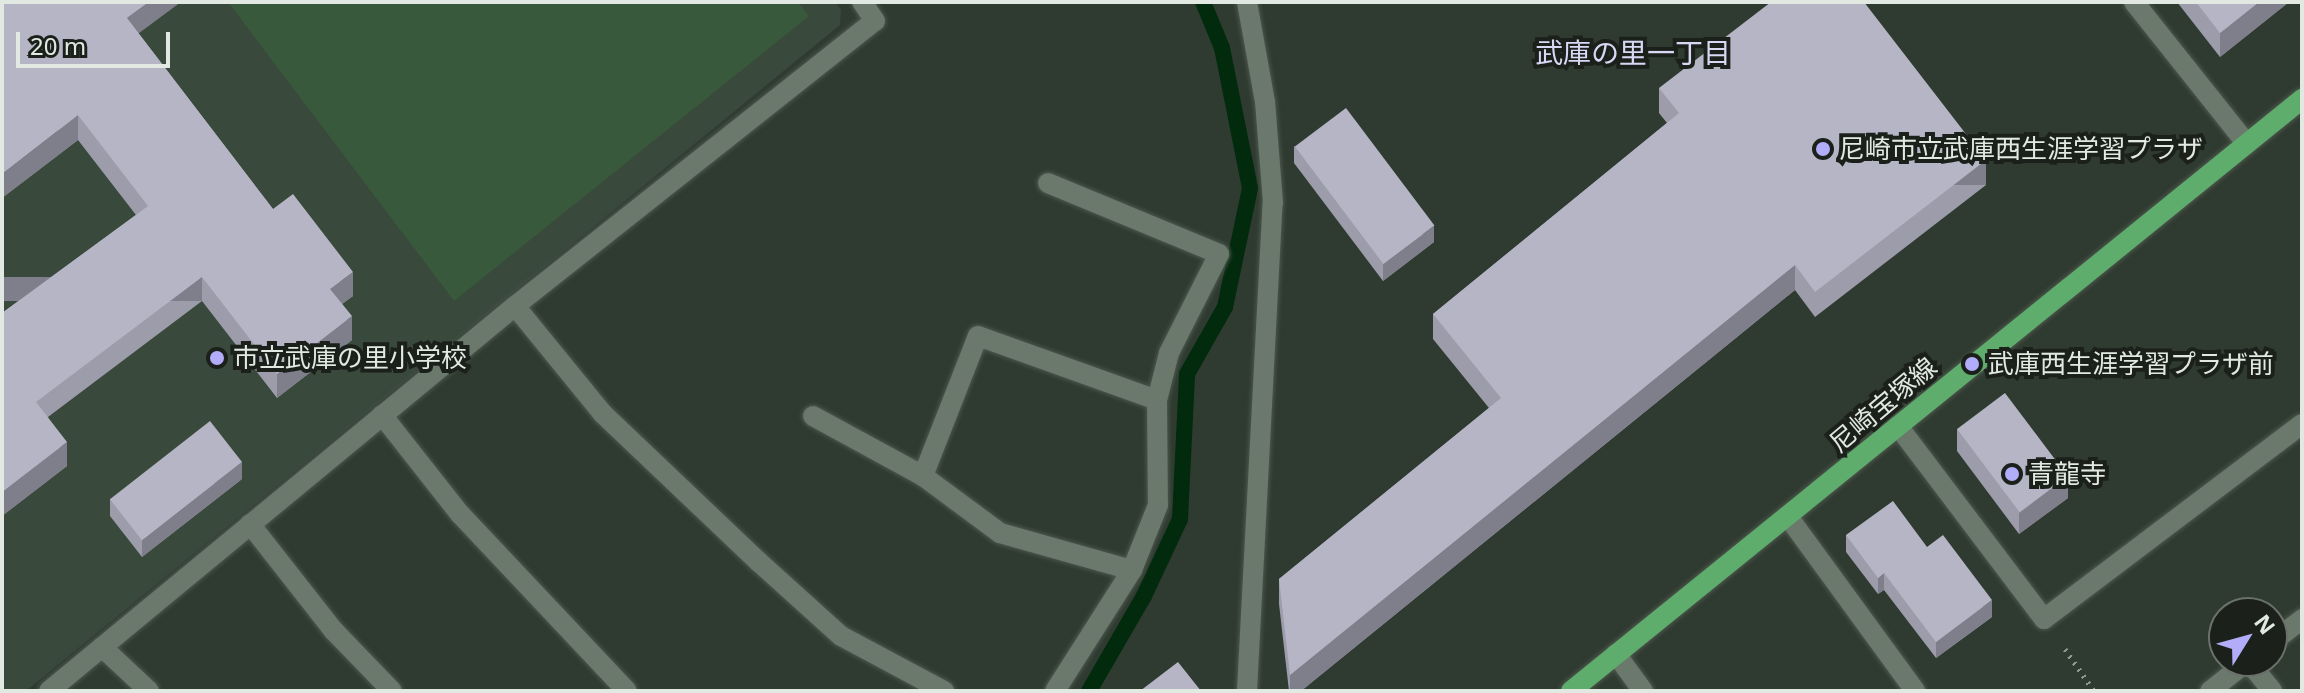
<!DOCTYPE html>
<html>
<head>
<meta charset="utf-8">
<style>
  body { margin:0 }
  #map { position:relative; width:2304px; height:693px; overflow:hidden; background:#2f3b30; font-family:"Noto Sans","Noto Sans JP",sans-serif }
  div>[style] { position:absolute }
  .built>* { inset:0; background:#39493b }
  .green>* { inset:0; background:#39593d }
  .stream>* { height:16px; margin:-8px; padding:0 8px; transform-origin:8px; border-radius:8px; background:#022a0c }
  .path>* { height:5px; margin-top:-2.5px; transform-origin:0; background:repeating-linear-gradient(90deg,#8f9890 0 2px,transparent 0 8px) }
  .roads { filter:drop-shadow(0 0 2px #4c564d) drop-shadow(0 0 2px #4c564d) }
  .service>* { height:20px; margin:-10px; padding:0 10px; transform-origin:10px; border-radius:10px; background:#6b786c }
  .minor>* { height:20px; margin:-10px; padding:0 10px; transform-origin:10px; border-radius:10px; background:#6b786c }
  .primary>* { height:20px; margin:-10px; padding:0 10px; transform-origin:10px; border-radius:10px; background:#5ead6d }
  .wall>* { inset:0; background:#9c9caa }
  .shaded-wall>* { inset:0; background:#7f7f8b; transform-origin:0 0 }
  .building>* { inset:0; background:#b5b5c6; transform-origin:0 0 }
  .dots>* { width:22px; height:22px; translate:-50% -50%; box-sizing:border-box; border:4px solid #1b201b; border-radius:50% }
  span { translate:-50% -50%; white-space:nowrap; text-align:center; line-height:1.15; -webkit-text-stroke:8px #1b201b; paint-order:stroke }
  .poi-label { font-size:26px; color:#e2e9e3 }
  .left { translate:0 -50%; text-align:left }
  .street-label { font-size:26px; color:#e2e9e3 }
  .neighbourhood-label { font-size:28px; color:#d8d8f5 }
  .frame { position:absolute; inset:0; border:4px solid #e2e9e3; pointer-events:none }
  .north { position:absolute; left:2208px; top:597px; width:80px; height:80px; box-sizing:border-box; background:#1b201b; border:2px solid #6b706b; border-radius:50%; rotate:53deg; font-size:22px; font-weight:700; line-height:32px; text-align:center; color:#e2e9e3 }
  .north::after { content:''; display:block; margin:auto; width:28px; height:36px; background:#b2adf9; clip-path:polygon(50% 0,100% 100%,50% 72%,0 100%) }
  .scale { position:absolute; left:16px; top:32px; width:154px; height:36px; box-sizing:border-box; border:4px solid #e2e9e3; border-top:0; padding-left:10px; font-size:24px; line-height:28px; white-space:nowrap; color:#e2e9e3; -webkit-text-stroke:6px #1b201b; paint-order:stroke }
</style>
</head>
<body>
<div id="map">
  <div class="built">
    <div style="clip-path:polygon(2px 2px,835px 2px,841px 10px,840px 25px,26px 691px,2px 691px)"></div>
  </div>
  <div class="green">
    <div style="clip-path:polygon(228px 2px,798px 2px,809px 16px,454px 301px)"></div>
  </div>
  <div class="stream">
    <div style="left:1089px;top:691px;width:110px;rotate:-59.9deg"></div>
    <div style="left:1144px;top:596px;width:85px;rotate:-64.9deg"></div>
    <div style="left:1180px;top:519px;width:145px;rotate:-87.2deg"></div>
    <div style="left:1187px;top:374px;width:77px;rotate:-60.4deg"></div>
    <div style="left:1225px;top:307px;width:122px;rotate:-78.1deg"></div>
    <div style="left:1250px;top:188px;width:143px;rotate:-101.3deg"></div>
    <div style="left:1222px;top:48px;width:50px;rotate:-112.4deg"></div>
  </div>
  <div class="path">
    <div style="left:2065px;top:649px;width:51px;rotate:55.4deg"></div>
  </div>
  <div class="roads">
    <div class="service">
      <div style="left:1048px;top:183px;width:185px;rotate:22.5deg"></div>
      <div style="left:1219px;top:254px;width:111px;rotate:116.8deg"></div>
      <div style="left:1169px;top:353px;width:49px;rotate:104.3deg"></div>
    </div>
    <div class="minor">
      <div style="left:2134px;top:2px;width:181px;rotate:51.5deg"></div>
      <div style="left:515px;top:306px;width:139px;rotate:50.8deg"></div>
      <div style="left:603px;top:414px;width:215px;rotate:43.5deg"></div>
      <div style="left:759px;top:562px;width:110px;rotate:42.1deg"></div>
      <div style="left:841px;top:636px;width:117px;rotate:28.1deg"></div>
      <div style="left:382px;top:415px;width:126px;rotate:51.8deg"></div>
      <div style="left:460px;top:514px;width:243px;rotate:46.7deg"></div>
      <div style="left:813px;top:416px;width:125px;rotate:28.6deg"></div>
      <div style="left:923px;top:476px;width:96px;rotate:36.5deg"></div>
      <div style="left:1000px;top:533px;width:137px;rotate:15.7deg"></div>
      <div style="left:1898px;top:426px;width:242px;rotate:52.9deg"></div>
      <div style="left:2044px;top:619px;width:323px;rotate:-37.1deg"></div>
      <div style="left:923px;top:476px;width:150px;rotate:-68.6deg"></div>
      <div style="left:978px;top:336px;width:190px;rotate:19.7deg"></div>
      <div style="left:1157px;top:400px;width:105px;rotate:89.5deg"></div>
      <div style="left:1158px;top:505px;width:70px;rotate:111.8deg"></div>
      <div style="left:1132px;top:570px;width:143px;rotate:122.5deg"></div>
      <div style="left:1789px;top:518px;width:214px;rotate:53.9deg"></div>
      <div style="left:250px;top:524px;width:136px;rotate:51.9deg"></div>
      <div style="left:334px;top:631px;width:83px;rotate:46deg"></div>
      <div style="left:2272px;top:642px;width:38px;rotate:-37deg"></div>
      <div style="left:102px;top:647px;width:64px;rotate:43.1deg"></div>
      <div style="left:1616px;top:654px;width:46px;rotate:53.9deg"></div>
      <div style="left:2248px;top:661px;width:38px;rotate:51deg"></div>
      <div style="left:49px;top:691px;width:604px;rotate:-39.56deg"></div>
      <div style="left:515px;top:306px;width:459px;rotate:-38.4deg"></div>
      <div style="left:875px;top:21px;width:23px;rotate:-124deg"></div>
      <div style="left:1247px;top:691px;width:489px;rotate:-87deg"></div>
      <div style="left:1273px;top:203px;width:101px;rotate:-94.5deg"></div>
      <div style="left:1265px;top:102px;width:102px;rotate:-100.2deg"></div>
      <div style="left:2210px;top:691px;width:48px;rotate:-38.3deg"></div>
    </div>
    <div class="primary">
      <div style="left:1571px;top:691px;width:941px;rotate:-39deg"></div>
    </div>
  </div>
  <div class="wall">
    <div style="clip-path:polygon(2177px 2px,2289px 2px,2220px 57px)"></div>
    <div style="clip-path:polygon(139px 34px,273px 209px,353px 296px,342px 304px,352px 340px,277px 398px,202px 301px,48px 417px,67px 466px,2px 516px,2px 313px,136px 215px,78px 140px,2px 198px)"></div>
    <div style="clip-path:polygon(1659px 88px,1986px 185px,1815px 317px,1795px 290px,1301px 691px,1289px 691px,1279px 604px,1279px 579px,1489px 408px,1433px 339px,1433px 314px,1667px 123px,1659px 113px)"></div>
    <div style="clip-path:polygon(1294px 146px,1434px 242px,1383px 281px,1294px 163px)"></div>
    <div style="clip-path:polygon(1957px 429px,2068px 498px,2019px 534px,1957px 451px)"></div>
    <div style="clip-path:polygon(242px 479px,142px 557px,110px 516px,110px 499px)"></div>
    <div style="clip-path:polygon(1846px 535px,1927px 547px,1992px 617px,1936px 658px,1884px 590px,1878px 594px,1846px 552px)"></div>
  </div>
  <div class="shaded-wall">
    <div style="clip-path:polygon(149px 2px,181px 2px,127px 42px,127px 18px)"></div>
    <div style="clip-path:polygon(2259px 2px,2289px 2px,2220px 57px,2220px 33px)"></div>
    <div style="clip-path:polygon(78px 115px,78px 140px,2px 198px,2px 174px)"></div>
    <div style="left:1986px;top:160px;width:25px;height:216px;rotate:90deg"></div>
    <div style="clip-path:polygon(1434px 226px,1434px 242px,1383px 281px,1383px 264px)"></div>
    <div style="clip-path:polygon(1795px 265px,1795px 290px,1301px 691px,1290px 691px,1290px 675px)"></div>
    <div style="clip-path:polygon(353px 272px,353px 296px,330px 313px,330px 289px)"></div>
    <div style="left:202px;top:277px;width:24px;height:208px;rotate:90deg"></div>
    <div style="clip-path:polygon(352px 316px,352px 340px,277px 398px,277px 374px)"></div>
    <div style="clip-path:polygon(67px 442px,67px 466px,2px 516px,2px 492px)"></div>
    <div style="clip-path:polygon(242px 462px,242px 479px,142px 557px,142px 540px)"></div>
    <div style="clip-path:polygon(2068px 476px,2068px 498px,2019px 534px,2019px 513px)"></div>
    <div style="clip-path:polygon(1884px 573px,1884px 590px,1878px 594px,1878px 578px)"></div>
    <div style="clip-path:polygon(1992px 600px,1992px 617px,1936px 658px,1936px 642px)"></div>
  </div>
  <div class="building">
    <div style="clip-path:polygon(2px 2px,149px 2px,127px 18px,273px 209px,293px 194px,353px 272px,330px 289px,352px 316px,277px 374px,202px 277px,36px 402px,67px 442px,2px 492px,2px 313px,148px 206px,78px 115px,2px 174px)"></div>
    <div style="clip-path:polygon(1771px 2px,1864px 2px,1986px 160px,1815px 292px,1795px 265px,1290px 675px,1279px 579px,1501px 398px,1433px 314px,1679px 113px,1659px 88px)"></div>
    <div style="clip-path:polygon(2196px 2px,2259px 2px,2220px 33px)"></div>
    <div style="left:1346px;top:108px;width:147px;height:64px;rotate:53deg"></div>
    <div style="left:2005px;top:393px;width:104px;height:60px;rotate:53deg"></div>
    <div style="left:210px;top:421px;width:52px;height:127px;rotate:52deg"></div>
    <div style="clip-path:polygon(1893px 501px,1927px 547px,1943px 535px,1992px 600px,1936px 642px,1884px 573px,1878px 578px,1846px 535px)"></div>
    <div style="clip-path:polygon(1178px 662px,1201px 691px,1140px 691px)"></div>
  </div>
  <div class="dots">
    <div style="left:1823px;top:149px;background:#b2adf9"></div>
    <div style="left:217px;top:358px;background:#b2adf9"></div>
    <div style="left:1972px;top:364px;background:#b2adf9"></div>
    <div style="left:2012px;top:474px;background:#b2adf9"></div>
  </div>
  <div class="poi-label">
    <span class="left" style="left:1839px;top:149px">尼崎市立武庫西生涯学習プラザ</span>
    <span class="left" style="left:233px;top:358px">市立武庫の里小学校</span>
    <span class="left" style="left:1988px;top:364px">武庫西生涯学習プラザ前</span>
    <span class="left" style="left:2028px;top:474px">青龍寺</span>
  </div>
  <div class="street-label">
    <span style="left:1883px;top:405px;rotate:-40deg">尼崎宝塚線</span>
  </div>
  <div class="neighbourhood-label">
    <span style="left:1633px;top:52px">武庫の里一丁目</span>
  </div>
  <div class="frame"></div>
  <div class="north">N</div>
  <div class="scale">20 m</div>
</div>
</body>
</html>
